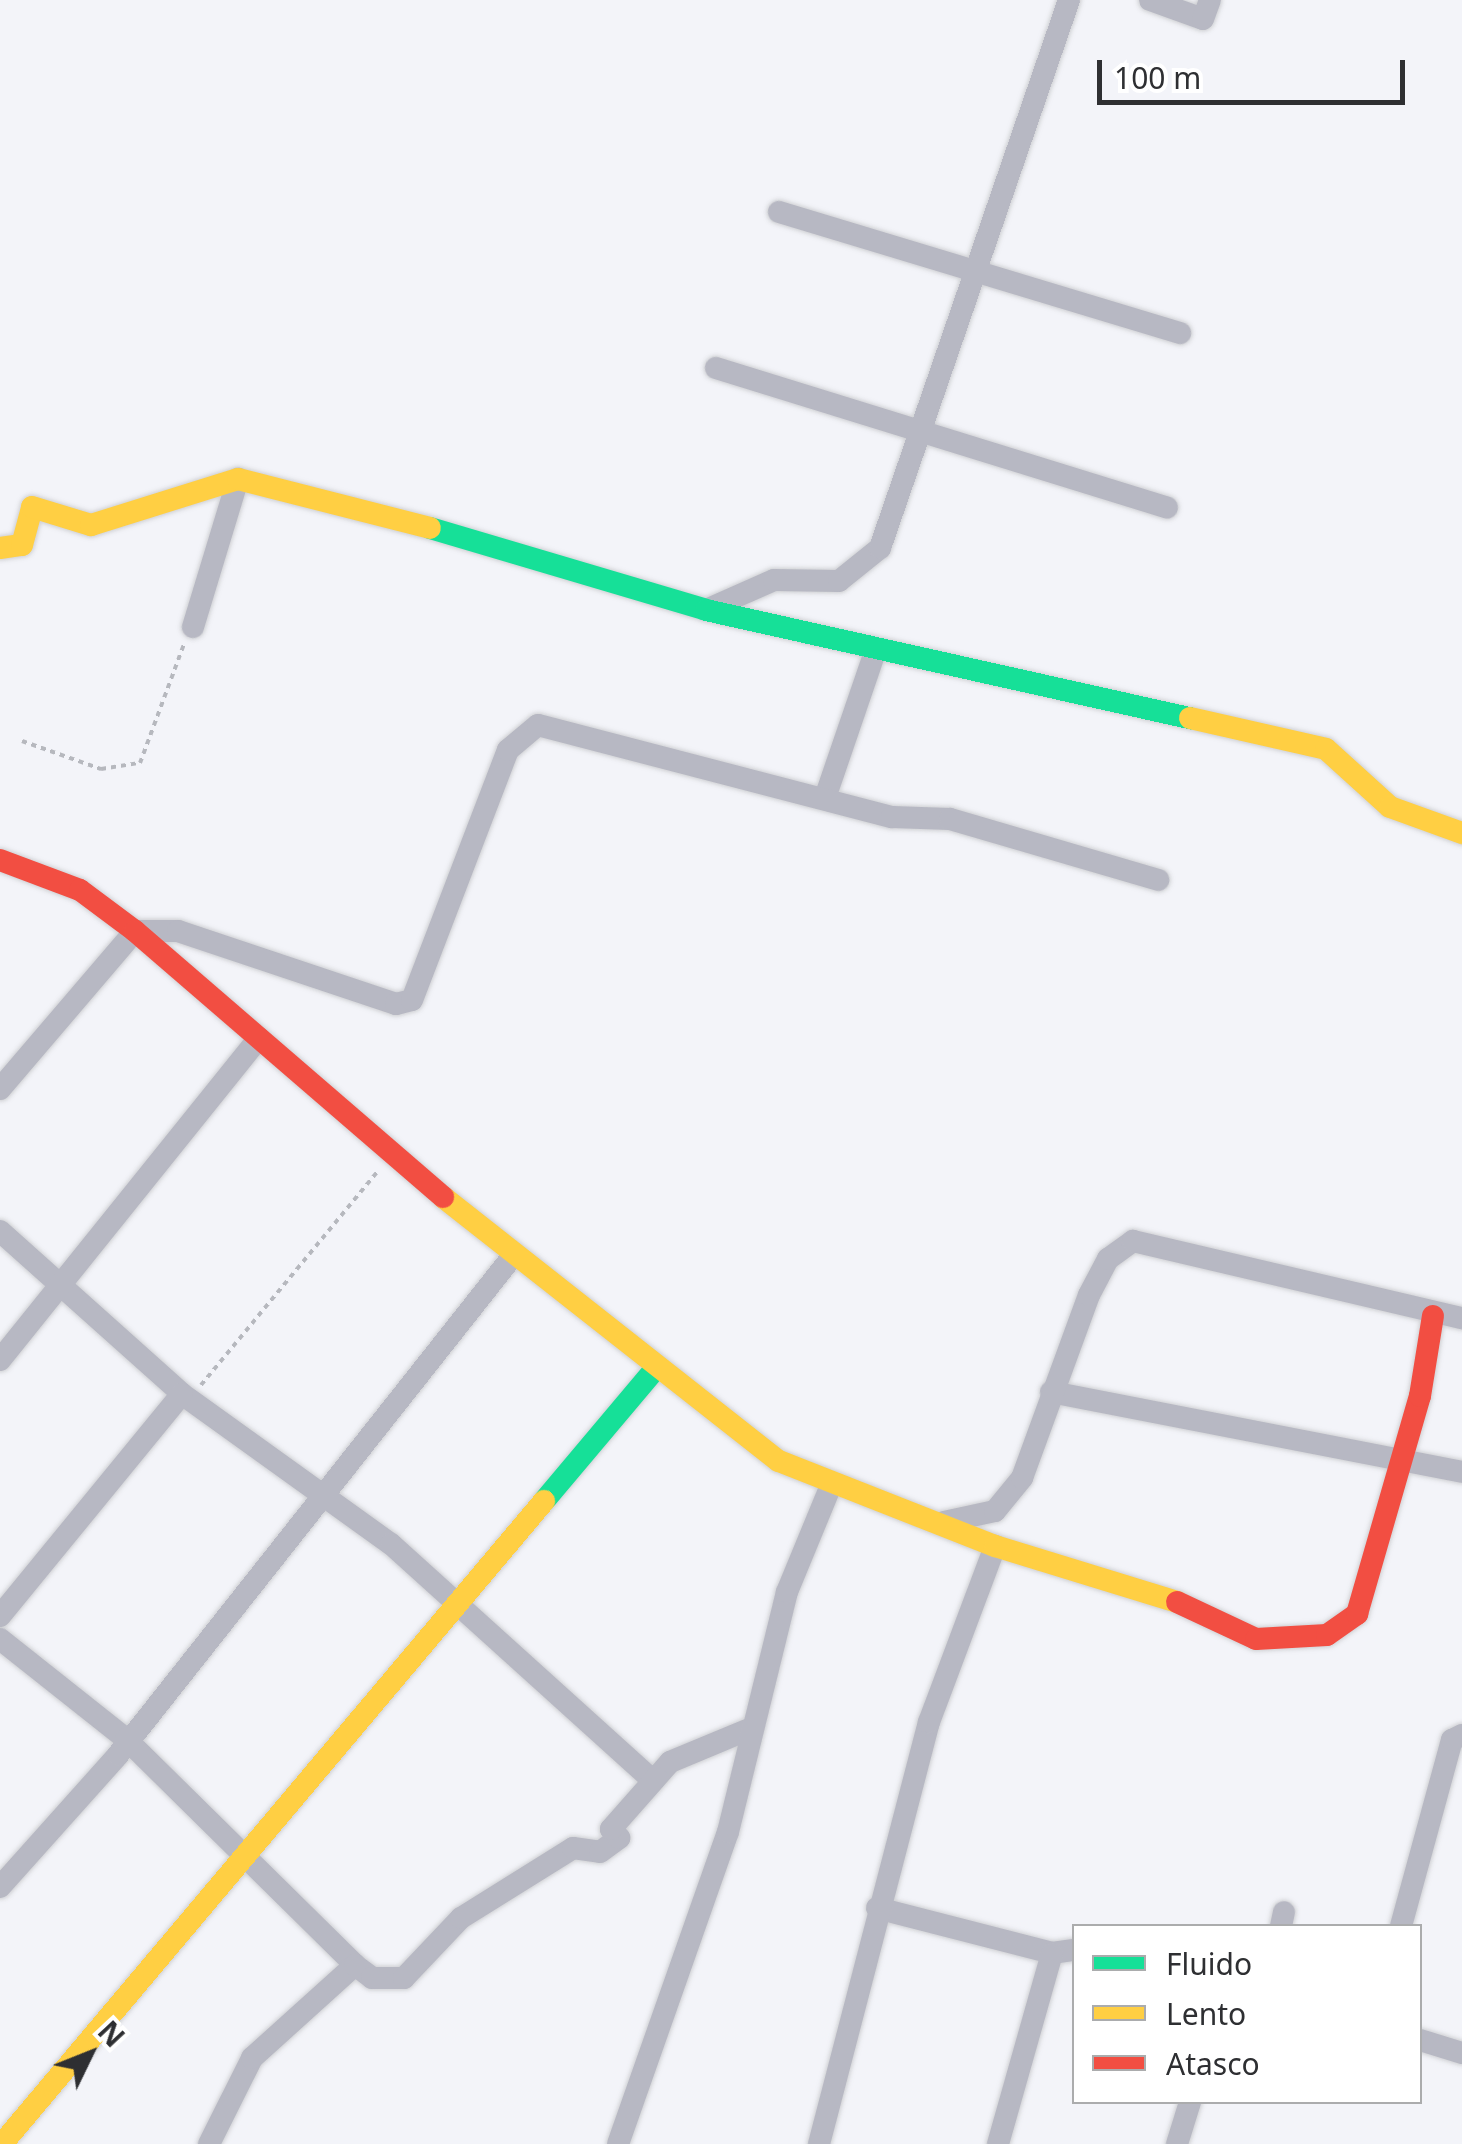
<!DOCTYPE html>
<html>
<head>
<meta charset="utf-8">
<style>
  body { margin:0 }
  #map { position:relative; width:1462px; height:2144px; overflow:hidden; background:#f3f4f9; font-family:"Noto Sans",sans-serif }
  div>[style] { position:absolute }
  .path>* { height:4px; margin-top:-2px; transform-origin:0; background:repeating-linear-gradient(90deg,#b6b8be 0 5px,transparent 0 10px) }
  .roads { filter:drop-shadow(0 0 2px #d0d1d4) drop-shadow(0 0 2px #d0d1d4) }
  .street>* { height:22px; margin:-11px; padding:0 11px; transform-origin:11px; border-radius:11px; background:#b7b8c3 }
  .fast>* { height:22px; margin:-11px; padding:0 11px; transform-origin:11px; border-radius:11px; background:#16e098 }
  .slow>* { height:22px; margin:-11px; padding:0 11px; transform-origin:11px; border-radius:11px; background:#ffcf43 }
  .jam>* { height:22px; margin:-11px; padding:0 11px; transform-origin:11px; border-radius:11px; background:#f24e42 }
  span { translate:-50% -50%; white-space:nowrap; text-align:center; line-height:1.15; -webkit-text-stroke:8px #fff; paint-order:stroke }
  .legend { position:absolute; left:1072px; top:1924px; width:350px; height:180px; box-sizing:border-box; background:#fff; border:2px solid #abacad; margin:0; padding:12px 18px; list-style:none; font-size:30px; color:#2e2f32 }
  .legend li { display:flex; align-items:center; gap:20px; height:50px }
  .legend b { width:50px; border:2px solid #abacad }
  .north { position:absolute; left:40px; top:2004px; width:100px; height:100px; -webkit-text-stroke:8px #fff; paint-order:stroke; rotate:47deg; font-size:28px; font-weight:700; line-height:40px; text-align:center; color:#2e2f32 }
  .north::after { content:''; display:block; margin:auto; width:35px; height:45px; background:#2e2f32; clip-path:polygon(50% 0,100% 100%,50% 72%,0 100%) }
  .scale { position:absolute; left:1097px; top:60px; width:308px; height:45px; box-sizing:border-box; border:5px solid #2e2f32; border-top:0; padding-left:12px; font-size:30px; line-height:35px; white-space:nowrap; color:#2e2f32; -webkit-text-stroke:8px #fff; paint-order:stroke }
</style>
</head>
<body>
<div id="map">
  <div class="path">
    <div style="left:22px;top:741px;width:84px;rotate:19.5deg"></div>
    <div style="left:101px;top:769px;width:39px;rotate:-9deg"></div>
    <div style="left:140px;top:763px;width:127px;rotate:-69.7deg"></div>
    <div style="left:201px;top:1385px;width:276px;rotate:-50.4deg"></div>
  </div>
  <div class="roads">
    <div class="street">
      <div style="left:1150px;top:0;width:56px;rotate:19.7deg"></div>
      <div style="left:1203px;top:19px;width:20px;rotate:-70deg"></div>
      <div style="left:779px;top:212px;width:419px;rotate:16.8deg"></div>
      <div style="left:716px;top:368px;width:472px;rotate:17.2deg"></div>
      <div style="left:706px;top:610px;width:74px;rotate:-23.8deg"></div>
      <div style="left:774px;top:580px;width:65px;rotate:0.9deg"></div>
      <div style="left:839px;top:581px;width:53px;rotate:-38.8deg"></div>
      <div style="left:880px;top:548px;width:580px;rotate:-70.97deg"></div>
      <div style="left:193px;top:627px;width:155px;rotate:-73.1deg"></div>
      <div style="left:826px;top:795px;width:151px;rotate:-71.1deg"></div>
      <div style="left:0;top:1089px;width:208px;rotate:-49.5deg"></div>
      <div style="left:135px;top:931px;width:43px"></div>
      <div style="left:178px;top:931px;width:230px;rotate:18.5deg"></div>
      <div style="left:396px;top:1004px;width:16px;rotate:-14deg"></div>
      <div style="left:412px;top:1000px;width:268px;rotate:-69deg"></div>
      <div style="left:508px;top:750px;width:39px;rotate:-40deg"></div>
      <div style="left:538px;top:725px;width:366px;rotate:14.6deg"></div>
      <div style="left:892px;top:817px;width:58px;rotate:2deg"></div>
      <div style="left:950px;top:819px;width:217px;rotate:16.3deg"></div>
      <div style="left:0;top:1231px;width:244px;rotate:41.8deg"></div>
      <div style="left:182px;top:1394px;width:257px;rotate:35.7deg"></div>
      <div style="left:391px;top:1544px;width:353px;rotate:42.1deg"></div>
      <div style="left:0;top:1360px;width:413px;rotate:-51.2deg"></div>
      <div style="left:1051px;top:1392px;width:419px;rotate:11deg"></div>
      <div style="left:944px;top:1522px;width:52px;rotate:-12.2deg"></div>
      <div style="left:995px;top:1511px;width:43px;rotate:-50.7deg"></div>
      <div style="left:1022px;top:1478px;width:195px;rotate:-69.9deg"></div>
      <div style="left:1089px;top:1295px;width:41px;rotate:-62.2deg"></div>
      <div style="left:1108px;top:1259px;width:31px;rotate:-36deg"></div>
      <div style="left:1133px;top:1241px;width:338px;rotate:13.2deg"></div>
      <div style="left:0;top:1616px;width:287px;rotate:-50.7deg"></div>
      <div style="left:0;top:1639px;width:161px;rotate:38.4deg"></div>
      <div style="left:126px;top:1739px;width:322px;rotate:44.6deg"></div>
      <div style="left:0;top:1887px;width:177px;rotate:-48.2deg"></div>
      <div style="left:118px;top:1755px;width:635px;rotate:-51.65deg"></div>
      <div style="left:877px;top:1908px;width:181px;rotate:14.4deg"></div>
      <div style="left:1052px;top:1953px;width:22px;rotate:-8deg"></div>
      <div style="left:1281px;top:1926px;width:14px;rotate:-78deg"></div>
      <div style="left:1401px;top:1926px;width:193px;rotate:-74.7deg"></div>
      <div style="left:1452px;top:1740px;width:11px;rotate:-27deg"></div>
      <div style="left:1420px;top:2040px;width:44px;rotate:17.2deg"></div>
      <div style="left:209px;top:2144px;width:96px;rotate:-63.4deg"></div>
      <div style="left:252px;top:2058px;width:139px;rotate:-42.1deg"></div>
      <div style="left:355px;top:1965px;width:21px;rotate:37deg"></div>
      <div style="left:372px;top:1978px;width:32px"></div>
      <div style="left:404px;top:1978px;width:83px;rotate:-46.5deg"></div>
      <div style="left:461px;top:1918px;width:132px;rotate:-32deg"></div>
      <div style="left:573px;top:1848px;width:27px;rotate:8deg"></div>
      <div style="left:600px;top:1852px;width:24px;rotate:-36deg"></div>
      <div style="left:619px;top:1838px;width:12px;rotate:-132deg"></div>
      <div style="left:611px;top:1829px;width:89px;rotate:-48.6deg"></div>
      <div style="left:670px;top:1762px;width:83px;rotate:-22.6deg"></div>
      <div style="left:618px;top:2144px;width:331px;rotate:-70.6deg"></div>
      <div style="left:728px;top:1832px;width:247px;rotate:-76.2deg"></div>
      <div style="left:787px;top:1592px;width:116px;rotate:-67.6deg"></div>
      <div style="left:819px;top:2144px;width:436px;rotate:-75.4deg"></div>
      <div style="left:929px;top:1722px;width:188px;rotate:-69.4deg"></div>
      <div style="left:998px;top:2144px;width:198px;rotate:-74.2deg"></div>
      <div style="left:1177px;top:2144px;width:44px;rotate:-72.8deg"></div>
    </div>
    <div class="fast">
      <div style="left:430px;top:528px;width:288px;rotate:16.5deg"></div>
      <div style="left:706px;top:610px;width:496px;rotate:12.6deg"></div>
      <div style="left:544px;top:1501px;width:175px;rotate:-49.9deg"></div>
    </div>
    <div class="slow">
      <div style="left:0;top:548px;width:22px;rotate:-8deg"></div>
      <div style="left:22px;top:545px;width:39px;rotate:-75deg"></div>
      <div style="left:32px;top:507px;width:62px;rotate:17deg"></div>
      <div style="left:91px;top:525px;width:154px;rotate:-17.4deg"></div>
      <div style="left:238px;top:479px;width:198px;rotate:14.3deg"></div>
      <div style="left:1190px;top:718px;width:139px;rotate:12.8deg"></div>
      <div style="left:1326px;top:749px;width:86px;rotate:42.2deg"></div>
      <div style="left:1390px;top:807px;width:77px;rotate:19.9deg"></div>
      <div style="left:443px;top:1197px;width:427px;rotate:38.2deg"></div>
      <div style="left:779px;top:1461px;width:232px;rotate:21.5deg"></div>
      <div style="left:995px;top:1546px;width:190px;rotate:17.1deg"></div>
      <div style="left:2px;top:2144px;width:841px;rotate:-49.87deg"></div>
    </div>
    <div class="jam">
      <div style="left:0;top:860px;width:85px;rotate:20.6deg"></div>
      <div style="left:80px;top:890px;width:69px;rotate:36.7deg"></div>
      <div style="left:135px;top:931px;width:407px;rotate:40.8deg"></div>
      <div style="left:1177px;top:1602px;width:87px;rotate:25.1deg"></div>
      <div style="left:1256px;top:1639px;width:71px;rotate:-3.2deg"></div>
      <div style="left:1327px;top:1635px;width:37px;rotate:-35deg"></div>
      <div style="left:1357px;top:1614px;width:227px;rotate:-73.9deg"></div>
      <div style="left:1420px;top:1396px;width:81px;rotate:-80.8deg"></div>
    </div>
  </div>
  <ul class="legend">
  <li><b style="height:12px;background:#16e098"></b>Fluido</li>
  <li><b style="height:12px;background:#ffcf43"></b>Lento</li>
  <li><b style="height:12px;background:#f24e42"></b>Atasco</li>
  </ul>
  <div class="north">N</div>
  <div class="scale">100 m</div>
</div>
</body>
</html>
